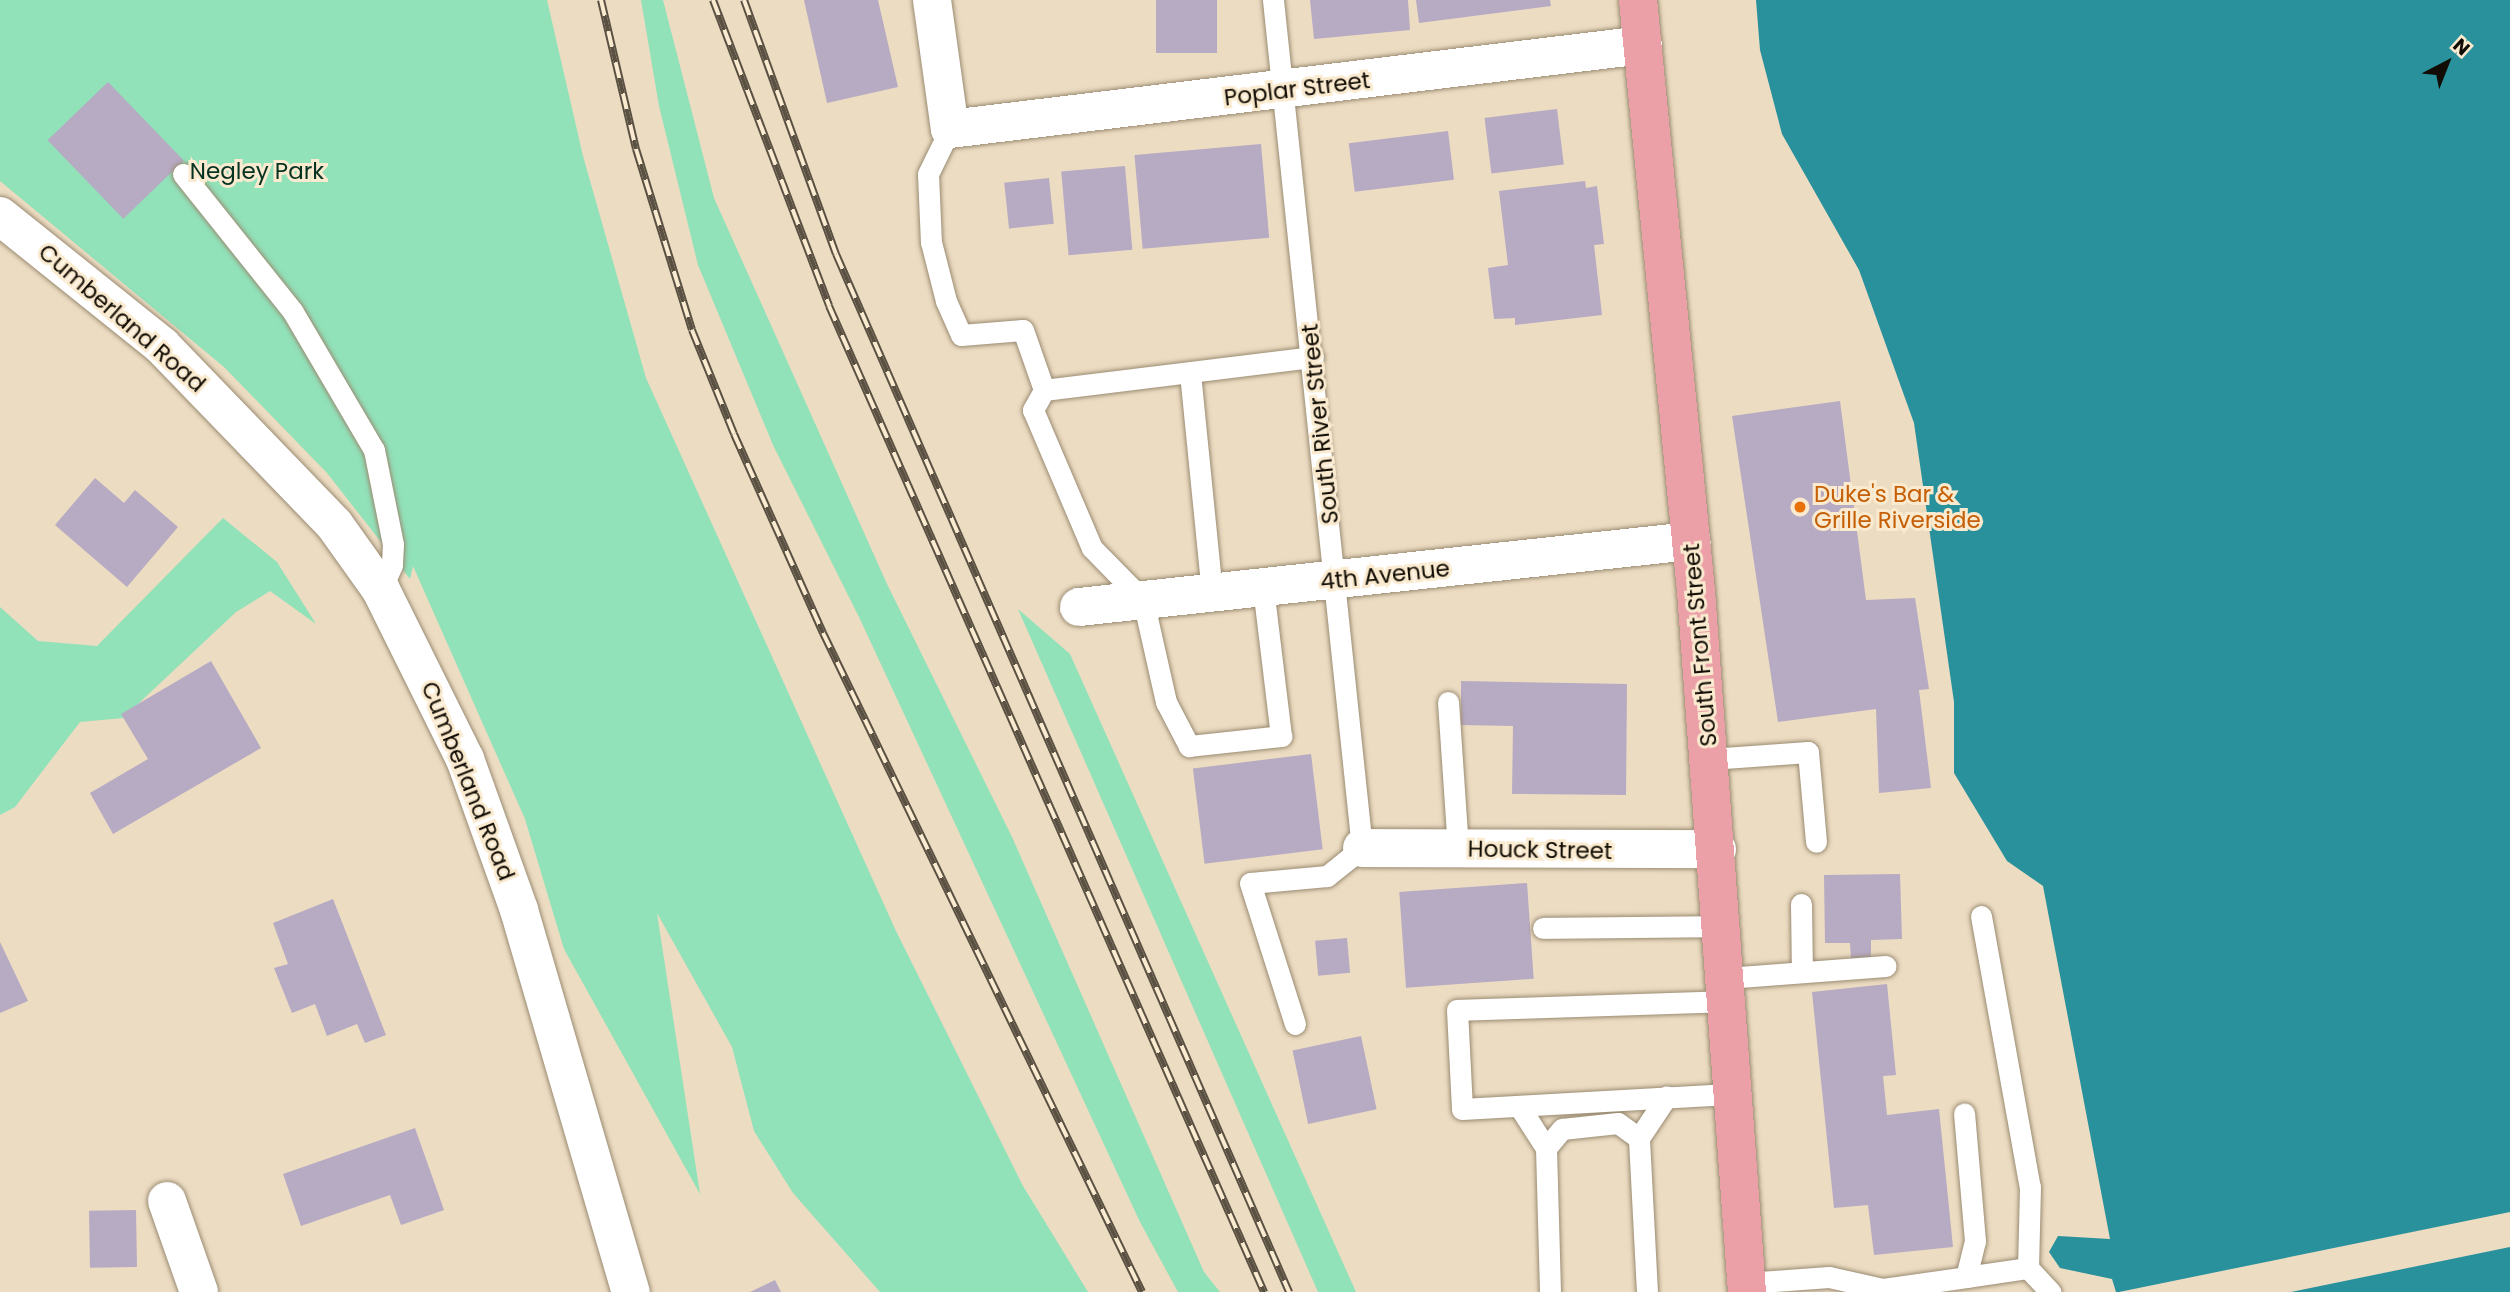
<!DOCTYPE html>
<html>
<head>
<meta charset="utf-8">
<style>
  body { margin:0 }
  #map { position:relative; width:2510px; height:1292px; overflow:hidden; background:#ecdcc2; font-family:Poppins,sans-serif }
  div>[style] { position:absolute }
  .green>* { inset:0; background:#91e1b9 }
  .water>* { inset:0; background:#28919c }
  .pier>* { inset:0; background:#ecdcc2 }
  .building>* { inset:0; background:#b7aac3; transform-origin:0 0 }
  .roads { filter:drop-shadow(0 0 2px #9a8b72) drop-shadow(0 0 2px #9a8b72) }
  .lane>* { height:21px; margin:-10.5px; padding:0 10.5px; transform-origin:10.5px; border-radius:10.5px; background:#fff }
  .street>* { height:38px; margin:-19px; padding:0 19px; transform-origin:19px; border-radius:19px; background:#fff }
  .primary>* { height:38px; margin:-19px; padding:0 19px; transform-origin:19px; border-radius:19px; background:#eba0a7 }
  .rail>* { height:8px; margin-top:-4px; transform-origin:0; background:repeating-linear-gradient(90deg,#faeacf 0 16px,#5a5143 0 32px); box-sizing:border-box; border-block:2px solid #5a5143 }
  .dots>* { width:19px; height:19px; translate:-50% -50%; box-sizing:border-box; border:4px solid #faeacf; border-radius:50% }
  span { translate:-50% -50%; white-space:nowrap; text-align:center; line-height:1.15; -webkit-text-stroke:6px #faeacf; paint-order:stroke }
  .street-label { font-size:23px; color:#110c04 }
  .park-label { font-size:23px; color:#053221 }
  .food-label { font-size:23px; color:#c56008 }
  .left { translate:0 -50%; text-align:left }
  .north { position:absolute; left:2412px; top:28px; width:70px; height:70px; -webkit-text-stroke:5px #faeacf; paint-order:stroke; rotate:42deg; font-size:19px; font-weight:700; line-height:28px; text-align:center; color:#110c04 }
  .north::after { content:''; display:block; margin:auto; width:24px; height:32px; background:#110c04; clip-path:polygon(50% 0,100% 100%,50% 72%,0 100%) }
</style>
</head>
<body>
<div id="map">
  <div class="green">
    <div style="clip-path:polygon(0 0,547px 0,583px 156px,646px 378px,896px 931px,1023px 1186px,1088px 1292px,880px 1292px,793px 1193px,754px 1131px,732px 1047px,657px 913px,700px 1194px,564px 949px,525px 819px,413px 566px,410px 579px,327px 473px,224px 367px,0 181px)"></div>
    <div style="clip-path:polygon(641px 0,663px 0,714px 198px,887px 584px,1012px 837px,1204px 1272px,1220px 1292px,1178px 1292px,1140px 1222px,859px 617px,773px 445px,698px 265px,659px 106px)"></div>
    <div style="clip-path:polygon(223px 518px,277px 562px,316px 624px,270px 591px,236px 612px,123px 718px,80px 722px,15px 807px,0 815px,0 607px,38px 641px,97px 646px)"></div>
    <div style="clip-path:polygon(1018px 609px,1070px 654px,1356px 1292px,1318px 1292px)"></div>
  </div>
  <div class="water">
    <div style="clip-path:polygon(1756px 0,2510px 0,2510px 1292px,2116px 1292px,2112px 1279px,2060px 1268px,2049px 1252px,2058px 1236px,2110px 1239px,2043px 886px,2007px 861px,1954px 773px,1954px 702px,1914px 423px,1859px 270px,1782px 134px,1760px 50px)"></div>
  </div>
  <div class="pier">
    <div style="clip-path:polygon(2510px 1212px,2510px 1247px,2291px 1292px,2119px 1292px)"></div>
  </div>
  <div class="building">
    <div style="clip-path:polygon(804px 0,878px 0,898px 87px,827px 103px)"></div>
    <div style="left:1156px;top:0;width:61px;height:53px"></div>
    <div style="clip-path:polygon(1310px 0,1408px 0,1410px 30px,1314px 39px)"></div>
    <div style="clip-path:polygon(1416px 0,1550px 0,1551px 6px,1419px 23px)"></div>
    <div style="left:108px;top:82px;width:109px;height:84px;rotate:46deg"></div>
    <div style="left:1557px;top:109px;width:56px;height:73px;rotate:83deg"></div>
    <div style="left:1448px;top:131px;width:49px;height:100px;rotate:83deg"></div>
    <div style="left:1261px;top:144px;width:94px;height:127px;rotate:85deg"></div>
    <div style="left:1125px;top:166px;width:84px;height:64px;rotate:85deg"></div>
    <div style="left:1049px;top:178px;width:46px;height:45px;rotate:84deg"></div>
    <div style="clip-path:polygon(1585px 181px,1586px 188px,1597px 186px,1604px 244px,1594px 245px,1602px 315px,1515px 325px,1515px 318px,1494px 319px,1488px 268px,1508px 265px,1499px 191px)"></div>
    <div style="clip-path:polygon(1840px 401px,1866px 600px,1915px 598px,1929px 689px,1919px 690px,1931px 788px,1879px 793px,1876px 709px,1778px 722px,1732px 416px)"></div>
    <div style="clip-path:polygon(95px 478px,124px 503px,135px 490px,178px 527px,127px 587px,55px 525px)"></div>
    <div style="clip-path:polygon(211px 661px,261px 748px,113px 834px,90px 793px,148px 759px,121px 714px)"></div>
    <div style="clip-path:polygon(1461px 681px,1627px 684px,1626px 795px,1512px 794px,1513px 726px,1461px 725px)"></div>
    <div style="left:1311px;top:754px;width:96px;height:119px;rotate:83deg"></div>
    <div style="clip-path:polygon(1900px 874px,1902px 939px,1871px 940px,1871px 958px,1851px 959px,1850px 943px,1825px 943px,1824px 875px)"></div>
    <div style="left:1527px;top:883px;width:96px;height:128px;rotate:86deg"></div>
    <div style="clip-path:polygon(333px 899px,386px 1035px,365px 1043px,357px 1024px,327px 1036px,315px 1004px,292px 1013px,274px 968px,288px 964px,273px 923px)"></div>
    <div style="left:1347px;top:938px;width:35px;height:32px;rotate:85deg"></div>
    <div style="clip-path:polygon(0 942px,28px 1001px,0 1013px)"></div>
    <div style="clip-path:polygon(1887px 984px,1896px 1075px,1883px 1076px,1887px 1115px,1939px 1109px,1953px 1247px,1874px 1255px,1868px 1205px,1834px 1208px,1812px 992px)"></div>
    <div style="left:1361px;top:1036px;width:75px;height:70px;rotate:78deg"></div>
    <div style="clip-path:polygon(415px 1128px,444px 1210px,401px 1225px,390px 1195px,301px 1226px,283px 1174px)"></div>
    <div style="left:136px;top:1210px;width:57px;height:47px;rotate:89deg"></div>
    <div style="clip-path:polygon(775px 1280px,781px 1292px,750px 1292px)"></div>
  </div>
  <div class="roads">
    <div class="lane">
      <div style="left:1273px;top:0;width:853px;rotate:84.01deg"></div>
      <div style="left:1362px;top:848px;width:45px;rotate:141.3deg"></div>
      <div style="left:1327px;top:876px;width:77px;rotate:174.8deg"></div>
      <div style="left:1250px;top:883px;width:148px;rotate:72.3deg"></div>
      <div style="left:950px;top:129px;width:50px;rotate:116.1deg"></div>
      <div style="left:928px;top:174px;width:68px;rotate:87.5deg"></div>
      <div style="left:931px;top:242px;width:61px;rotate:75.7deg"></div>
      <div style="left:946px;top:301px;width:37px;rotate:66deg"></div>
      <div style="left:961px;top:335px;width:62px;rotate:-4.6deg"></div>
      <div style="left:1023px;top:330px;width:64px;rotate:70.7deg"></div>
      <div style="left:1044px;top:390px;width:23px;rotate:119deg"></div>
      <div style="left:1033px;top:410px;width:150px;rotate:66.9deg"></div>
      <div style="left:1092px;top:548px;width:73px;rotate:45.6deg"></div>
      <div style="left:1143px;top:600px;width:105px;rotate:77.3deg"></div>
      <div style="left:1166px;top:702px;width:50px;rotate:62.4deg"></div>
      <div style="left:1189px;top:746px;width:93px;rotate:-6.2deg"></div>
      <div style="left:1281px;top:736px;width:149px;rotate:-96.9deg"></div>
      <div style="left:183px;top:174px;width:176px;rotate:51.4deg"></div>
      <div style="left:293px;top:312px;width:160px;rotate:59.6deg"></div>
      <div style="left:374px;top:450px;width:96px;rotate:78.6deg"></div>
      <div style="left:393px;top:544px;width:21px;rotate:93deg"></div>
      <div style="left:392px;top:565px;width:27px;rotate:114deg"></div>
      <div style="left:1190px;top:373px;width:221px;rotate:84.3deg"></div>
      <div style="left:1044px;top:390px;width:271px;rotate:-7deg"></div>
      <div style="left:1448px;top:702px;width:147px;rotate:86.1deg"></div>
      <div style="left:1710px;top:759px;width:98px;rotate:-4.1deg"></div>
      <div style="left:1808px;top:752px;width:90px;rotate:84.9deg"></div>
      <div style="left:1801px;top:904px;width:68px;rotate:89.2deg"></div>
      <div style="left:1981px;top:916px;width:275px;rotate:79.8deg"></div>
      <div style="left:2030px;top:1187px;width:81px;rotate:91.4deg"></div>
      <div style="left:1543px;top:928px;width:180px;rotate:-0.6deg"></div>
      <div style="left:1726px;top:978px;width:160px;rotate:-4.3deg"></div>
      <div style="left:1728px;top:1001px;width:271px;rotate:178.1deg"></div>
      <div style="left:1457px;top:1010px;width:99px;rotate:87.1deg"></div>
      <div style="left:1462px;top:1109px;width:272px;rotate:-3.2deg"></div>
      <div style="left:1519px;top:1106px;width:50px;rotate:57.3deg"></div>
      <div style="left:1546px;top:1148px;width:144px;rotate:88.4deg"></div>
      <div style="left:1546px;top:1148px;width:25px;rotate:-50deg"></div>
      <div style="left:1562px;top:1129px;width:56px;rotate:-6.1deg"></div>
      <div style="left:1618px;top:1123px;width:26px;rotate:36deg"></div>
      <div style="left:1966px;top:1277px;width:63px;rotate:-8.3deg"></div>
      <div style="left:2028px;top:1268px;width:33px;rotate:47deg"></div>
      <div style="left:1746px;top:1283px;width:83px;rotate:-4.1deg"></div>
      <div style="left:1829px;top:1277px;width:55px;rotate:12.5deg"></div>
      <div style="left:1883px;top:1289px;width:84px;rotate:-8.2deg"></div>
      <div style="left:1966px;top:1277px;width:37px;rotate:-76deg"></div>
      <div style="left:1975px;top:1241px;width:128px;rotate:-94.9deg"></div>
      <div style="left:1647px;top:1292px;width:154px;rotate:-93deg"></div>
      <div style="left:1639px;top:1138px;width:50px;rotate:-56.3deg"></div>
    </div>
    <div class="street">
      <div style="left:932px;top:0;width:130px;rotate:82.1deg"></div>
      <div style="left:950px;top:129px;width:698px;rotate:-6.91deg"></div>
      <div style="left:0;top:216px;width:208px;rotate:38.7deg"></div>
      <div style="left:162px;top:346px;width:248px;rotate:46deg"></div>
      <div style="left:334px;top:524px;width:81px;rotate:54.5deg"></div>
      <div style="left:381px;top:590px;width:189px;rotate:63.6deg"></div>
      <div style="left:465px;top:759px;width:160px;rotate:70.3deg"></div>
      <div style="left:519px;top:910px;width:398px;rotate:73.7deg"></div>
      <div style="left:1079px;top:607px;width:616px;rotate:-6.16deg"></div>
      <div style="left:1362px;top:848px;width:355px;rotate:0.2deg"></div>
      <div style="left:167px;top:1201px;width:96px;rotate:70.6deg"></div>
    </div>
    <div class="primary">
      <div style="left:1638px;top:0;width:594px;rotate:84.4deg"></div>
      <div style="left:1696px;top:591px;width:703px;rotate:85.84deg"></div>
    </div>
  </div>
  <div class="rail">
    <div style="left:601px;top:0;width:153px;rotate:76.8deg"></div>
    <div style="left:636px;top:149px;width:189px;rotate:72.8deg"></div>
    <div style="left:692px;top:330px;width:112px;rotate:68deg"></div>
    <div style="left:734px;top:434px;width:218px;rotate:65.9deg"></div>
    <div style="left:823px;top:633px;width:732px;rotate:64.17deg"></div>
    <div style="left:713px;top:0;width:327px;rotate:69.2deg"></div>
    <div style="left:829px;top:306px;width:1078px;rotate:66.19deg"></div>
    <div style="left:744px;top:0;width:270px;rotate:70.1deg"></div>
    <div style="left:836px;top:254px;width:1133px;rotate:66.42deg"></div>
  </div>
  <div class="dots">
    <div style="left:1800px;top:507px;background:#e8710a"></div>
  </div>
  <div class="street-label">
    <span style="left:1297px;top:89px;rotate:-7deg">Poplar Street</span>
    <span style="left:122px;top:318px;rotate:41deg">Cumberland Road</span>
    <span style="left:1320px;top:424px;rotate:-96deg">South River Street</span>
    <span style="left:1385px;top:575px;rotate:-6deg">4th Avenue</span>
    <span style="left:1700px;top:645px;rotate:-95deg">South Front Street</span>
    <span style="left:468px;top:781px;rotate:68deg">Cumberland Road</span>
    <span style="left:1540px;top:850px;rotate:1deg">Houck Street</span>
  </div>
  <div class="park-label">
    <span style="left:257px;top:171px">Negley Park</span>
  </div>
  <div class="food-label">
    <span class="left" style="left:1814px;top:507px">Duke's Bar &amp;<br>Grille Riverside</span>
  </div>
  <div class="north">N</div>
</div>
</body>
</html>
